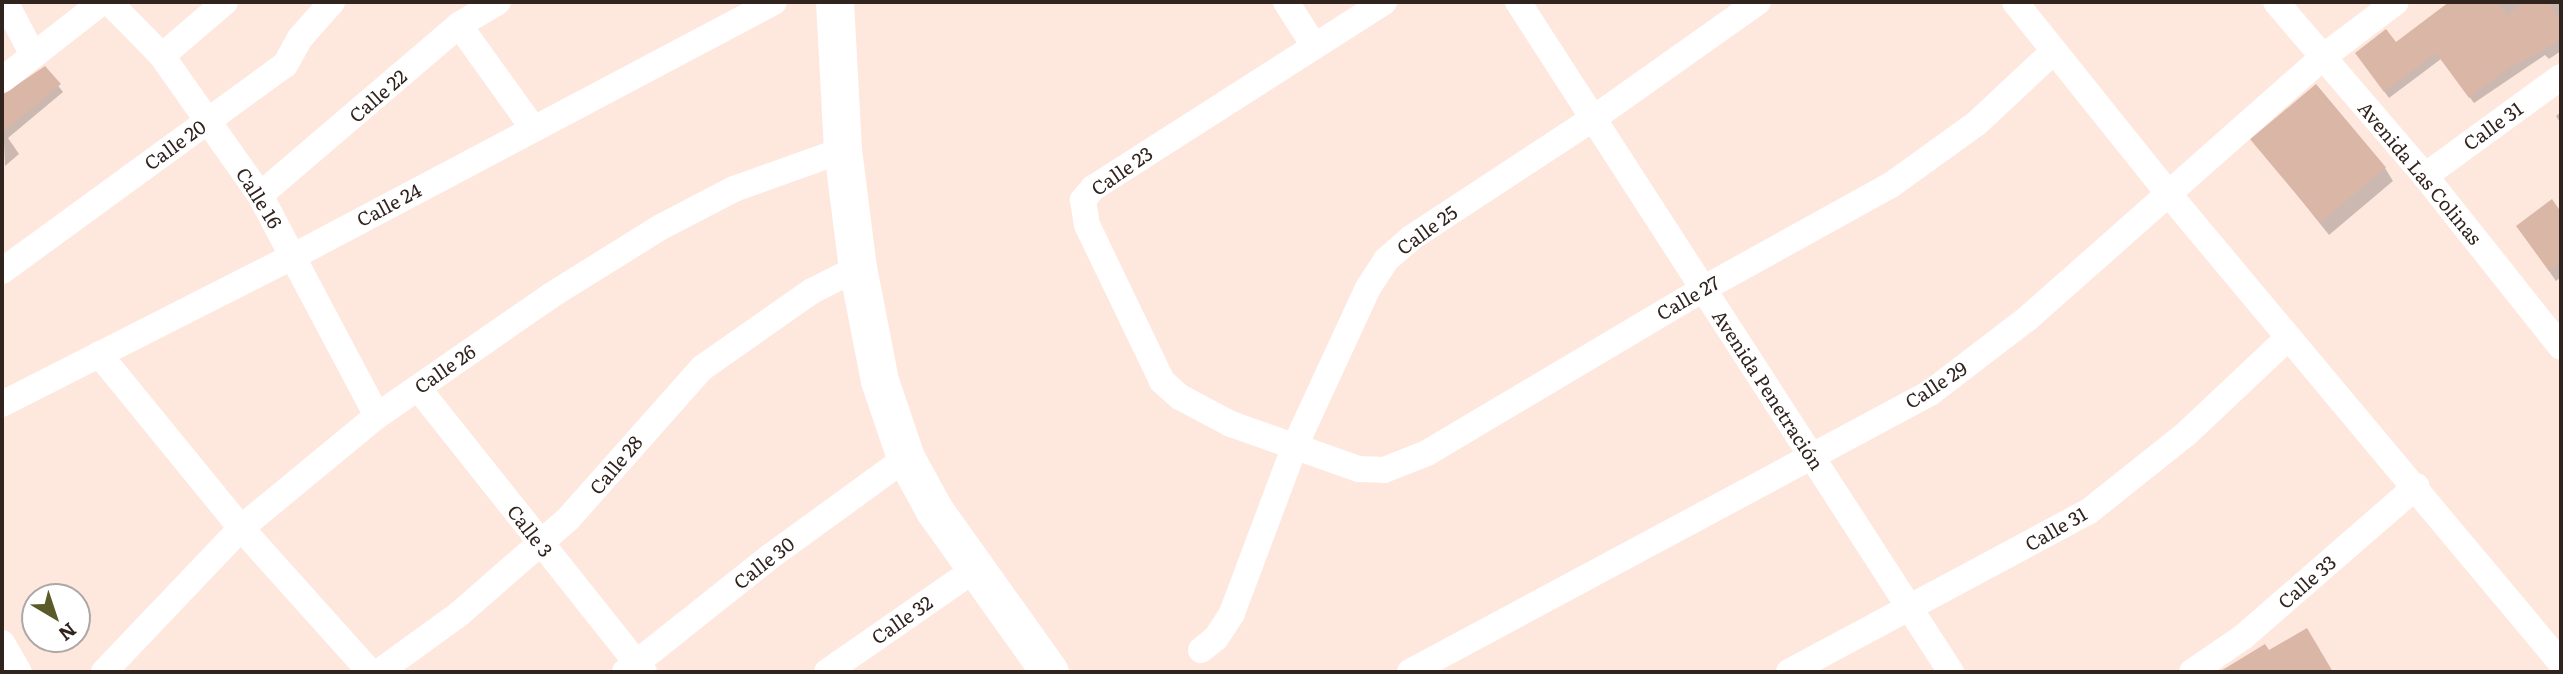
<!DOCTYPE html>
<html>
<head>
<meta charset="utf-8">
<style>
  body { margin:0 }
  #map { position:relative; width:2563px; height:674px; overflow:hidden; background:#fee8de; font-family:Literata,serif }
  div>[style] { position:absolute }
  .shadow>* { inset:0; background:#0003 }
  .building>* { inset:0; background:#dab6a7; transform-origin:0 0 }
  .minor>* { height:26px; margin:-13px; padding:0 13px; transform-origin:13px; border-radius:13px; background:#fff }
  .secondary>* { height:38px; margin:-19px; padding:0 19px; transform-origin:19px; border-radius:19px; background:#fff }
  span { translate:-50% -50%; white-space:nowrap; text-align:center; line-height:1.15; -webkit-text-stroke:5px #fff; paint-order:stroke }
  .street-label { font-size:19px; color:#31231e }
  .frame { position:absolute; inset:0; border:4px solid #31231e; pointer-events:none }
  .north { position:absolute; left:21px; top:583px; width:70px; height:70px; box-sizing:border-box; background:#fff; border:2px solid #ada7a5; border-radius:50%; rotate:141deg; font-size:19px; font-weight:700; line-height:28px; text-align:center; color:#31231e }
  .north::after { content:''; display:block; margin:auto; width:24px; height:32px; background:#5a5b28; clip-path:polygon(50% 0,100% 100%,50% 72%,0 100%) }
</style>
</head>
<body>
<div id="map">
  <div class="shadow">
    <div style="clip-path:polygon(2452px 2px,2561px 2px,2561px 51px,2549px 59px,2545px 55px,2474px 103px,2441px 59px,2389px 98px,2361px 60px,2396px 44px)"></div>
    <div style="clip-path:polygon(45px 69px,63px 92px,8px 138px,19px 154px,5px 166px,2px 98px)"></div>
    <div style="clip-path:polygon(2561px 112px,2561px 124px,2556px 116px)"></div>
    <div style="clip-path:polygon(2254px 141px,2385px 168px,2393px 181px,2329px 235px)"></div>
    <div style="clip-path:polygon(2552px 202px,2561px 215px,2561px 277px,2556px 281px,2518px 227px)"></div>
  </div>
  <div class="building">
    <div style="clip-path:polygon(2449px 2px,2497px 2px,2507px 15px,2524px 2px,2548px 2px,2561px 20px,2561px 40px,2505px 70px,2469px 98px,2436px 53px,2384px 92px,2355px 53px,2386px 29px,2396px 42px)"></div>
    <div style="clip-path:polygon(45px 66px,61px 84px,2px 133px,2px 95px)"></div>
    <div style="left:2316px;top:84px;width:109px;height:86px;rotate:50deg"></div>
    <div style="clip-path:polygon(2552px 199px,2561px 212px,2561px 262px,2549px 271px,2516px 226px)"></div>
    <div style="clip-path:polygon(2307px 628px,2333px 672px,2219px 672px,2265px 644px,2269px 650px)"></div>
  </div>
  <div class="minor">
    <div style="left:5px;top:2px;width:58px;rotate:62.1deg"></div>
    <div style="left:109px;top:2px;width:76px;rotate:45.5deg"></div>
    <div style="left:162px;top:56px;width:170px;rotate:54.8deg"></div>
    <div style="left:260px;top:195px;width:250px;rotate:62.1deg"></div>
    <div style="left:1286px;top:2px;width:50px;rotate:57.3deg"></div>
    <div style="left:1384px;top:2px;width:345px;rotate:147.4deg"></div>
    <div style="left:1093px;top:188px;width:16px;rotate:130deg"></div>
    <div style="left:1083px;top:200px;width:25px;rotate:81deg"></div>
    <div style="left:1087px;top:225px;width:173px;rotate:64.3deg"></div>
    <div style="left:1162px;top:381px;width:24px;rotate:42deg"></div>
    <div style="left:1180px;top:397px;width:58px;rotate:27.9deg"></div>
    <div style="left:1231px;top:424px;width:136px;rotate:19.4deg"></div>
    <div style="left:1359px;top:469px;width:25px;rotate:2deg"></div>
    <div style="left:1384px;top:470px;width:46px;rotate:-21.6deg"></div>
    <div style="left:1427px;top:453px;width:321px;rotate:-30.7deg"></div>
    <div style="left:1703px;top:289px;width:215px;rotate:-29deg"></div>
    <div style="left:1891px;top:185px;width:106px;rotate:-35.8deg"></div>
    <div style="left:1977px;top:123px;width:105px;rotate:-43.1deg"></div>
    <div style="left:1518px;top:2px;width:798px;rotate:57.13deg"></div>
    <div style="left:2015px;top:2px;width:243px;rotate:51.3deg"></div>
    <div style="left:2167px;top:192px;width:614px;rotate:50.09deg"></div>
    <div style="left:2276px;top:2px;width:229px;rotate:49.4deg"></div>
    <div style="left:2425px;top:176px;width:218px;rotate:51.5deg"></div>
    <div style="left:459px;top:25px;width:127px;rotate:54.3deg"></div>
    <div style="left:162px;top:56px;width:83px;rotate:-40.6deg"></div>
    <div style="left:2px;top:80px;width:127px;rotate:-38deg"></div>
    <div style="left:2425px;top:176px;width:168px;rotate:-36.1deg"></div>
    <div style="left:260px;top:195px;width:262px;rotate:-40.5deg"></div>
    <div style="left:459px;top:25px;width:45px;rotate:-30.5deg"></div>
    <div style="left:2px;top:271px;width:350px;rotate:-36.1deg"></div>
    <div style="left:285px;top:65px;width:31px;rotate:-61deg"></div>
    <div style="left:300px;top:38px;width:48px;rotate:-48.4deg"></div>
    <div style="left:99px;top:354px;width:225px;rotate:50.8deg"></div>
    <div style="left:241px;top:528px;width:193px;rotate:48.1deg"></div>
    <div style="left:418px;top:388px;width:363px;rotate:51.5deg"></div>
    <div style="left:2px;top:404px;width:327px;rotate:-26.9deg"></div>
    <div style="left:294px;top:256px;width:543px;rotate:-27.89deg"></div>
    <div style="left:2px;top:643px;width:34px;rotate:60deg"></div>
    <div style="left:1201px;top:650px;width:19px;rotate:-39deg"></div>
    <div style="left:1216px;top:638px;width:30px;rotate:-57deg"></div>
    <div style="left:1232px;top:613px;width:176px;rotate:-69.4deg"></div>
    <div style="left:1294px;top:448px;width:176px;rotate:-65.2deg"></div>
    <div style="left:1368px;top:288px;width:33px;rotate:-57deg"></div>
    <div style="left:1386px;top:260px;width:33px;rotate:-41deg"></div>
    <div style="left:1411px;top:238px;width:219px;rotate:-33.3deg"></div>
    <div style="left:1594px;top:118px;width:201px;rotate:-35.3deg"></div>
    <div style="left:104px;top:672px;width:199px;rotate:-46.4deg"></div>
    <div style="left:241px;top:528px;width:176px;rotate:-39.5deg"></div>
    <div style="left:377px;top:416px;width:211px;rotate:-34.7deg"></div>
    <div style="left:550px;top:296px;width:131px;rotate:-31.9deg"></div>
    <div style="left:661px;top:227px;width:82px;rotate:-27.5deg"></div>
    <div style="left:734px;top:189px;width:116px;rotate:-19.7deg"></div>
    <div style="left:379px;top:672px;width:99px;rotate:-35.9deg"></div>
    <div style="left:459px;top:614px;width:145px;rotate:-41.1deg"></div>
    <div style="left:568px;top:519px;width:202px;rotate:-48.4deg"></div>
    <div style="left:702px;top:368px;width:134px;rotate:-35deg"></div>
    <div style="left:812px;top:291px;width:51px;rotate:-26.6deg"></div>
    <div style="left:625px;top:672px;width:186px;rotate:-38.5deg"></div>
    <div style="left:771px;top:556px;width:167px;rotate:-36deg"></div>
    <div style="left:827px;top:672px;width:184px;rotate:-34.8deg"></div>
    <div style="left:1410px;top:672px;width:590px;rotate:-28.22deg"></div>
    <div style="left:1930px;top:393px;width:123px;rotate:-37.4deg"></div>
    <div style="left:2028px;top:318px;width:394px;rotate:-41.5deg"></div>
    <div style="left:2323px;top:57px;width:91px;rotate:-37deg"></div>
    <div style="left:1789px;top:672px;width:339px;rotate:-28.2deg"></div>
    <div style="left:2088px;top:512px;width:125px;rotate:-38.5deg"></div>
    <div style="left:2186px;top:434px;width:141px;rotate:-43.3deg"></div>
    <div style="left:2192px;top:672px;width:62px;rotate:-34.5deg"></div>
    <div style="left:2243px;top:637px;width:230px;rotate:-41deg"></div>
  </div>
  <div class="secondary">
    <div style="left:835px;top:2px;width:148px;rotate:86.9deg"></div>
    <div style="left:843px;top:150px;width:119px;rotate:82.8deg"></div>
    <div style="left:858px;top:268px;width:115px;rotate:79deg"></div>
    <div style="left:880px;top:381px;width:81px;rotate:71.3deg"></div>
    <div style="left:906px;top:458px;width:60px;rotate:61.3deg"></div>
    <div style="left:935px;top:511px;width:198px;rotate:54.5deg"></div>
  </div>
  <div class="street-label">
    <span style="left:378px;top:96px;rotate:-41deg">Calle 22</span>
    <span style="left:2493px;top:126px;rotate:-36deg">Calle 31</span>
    <span style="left:175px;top:145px;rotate:-36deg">Calle 20</span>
    <span style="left:1122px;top:171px;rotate:-35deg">Calle 23</span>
    <span style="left:2420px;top:173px;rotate:50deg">Avenida Las Colinas</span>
    <span style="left:259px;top:198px;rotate:58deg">Calle 16</span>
    <span style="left:389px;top:205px;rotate:-28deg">Calle 24</span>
    <span style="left:1427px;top:230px;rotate:-36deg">Calle 25</span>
    <span style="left:1688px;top:298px;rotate:-30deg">Calle 27</span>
    <span style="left:445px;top:369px;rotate:-35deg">Calle 26</span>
    <span style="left:1936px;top:385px;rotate:-33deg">Calle 29</span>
    <span style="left:1768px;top:390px;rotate:57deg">Avenida Penetración</span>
    <span style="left:616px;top:465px;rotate:-50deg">Calle 28</span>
    <span style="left:2056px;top:529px;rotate:-30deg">Calle 31</span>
    <span style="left:530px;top:531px;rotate:52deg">Calle 3</span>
    <span style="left:764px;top:563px;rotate:-38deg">Calle 30</span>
    <span style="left:2307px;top:582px;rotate:-41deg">Calle 33</span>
    <span style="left:902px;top:620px;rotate:-35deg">Calle 32</span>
  </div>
  <div class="frame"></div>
  <div class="north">N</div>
</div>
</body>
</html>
